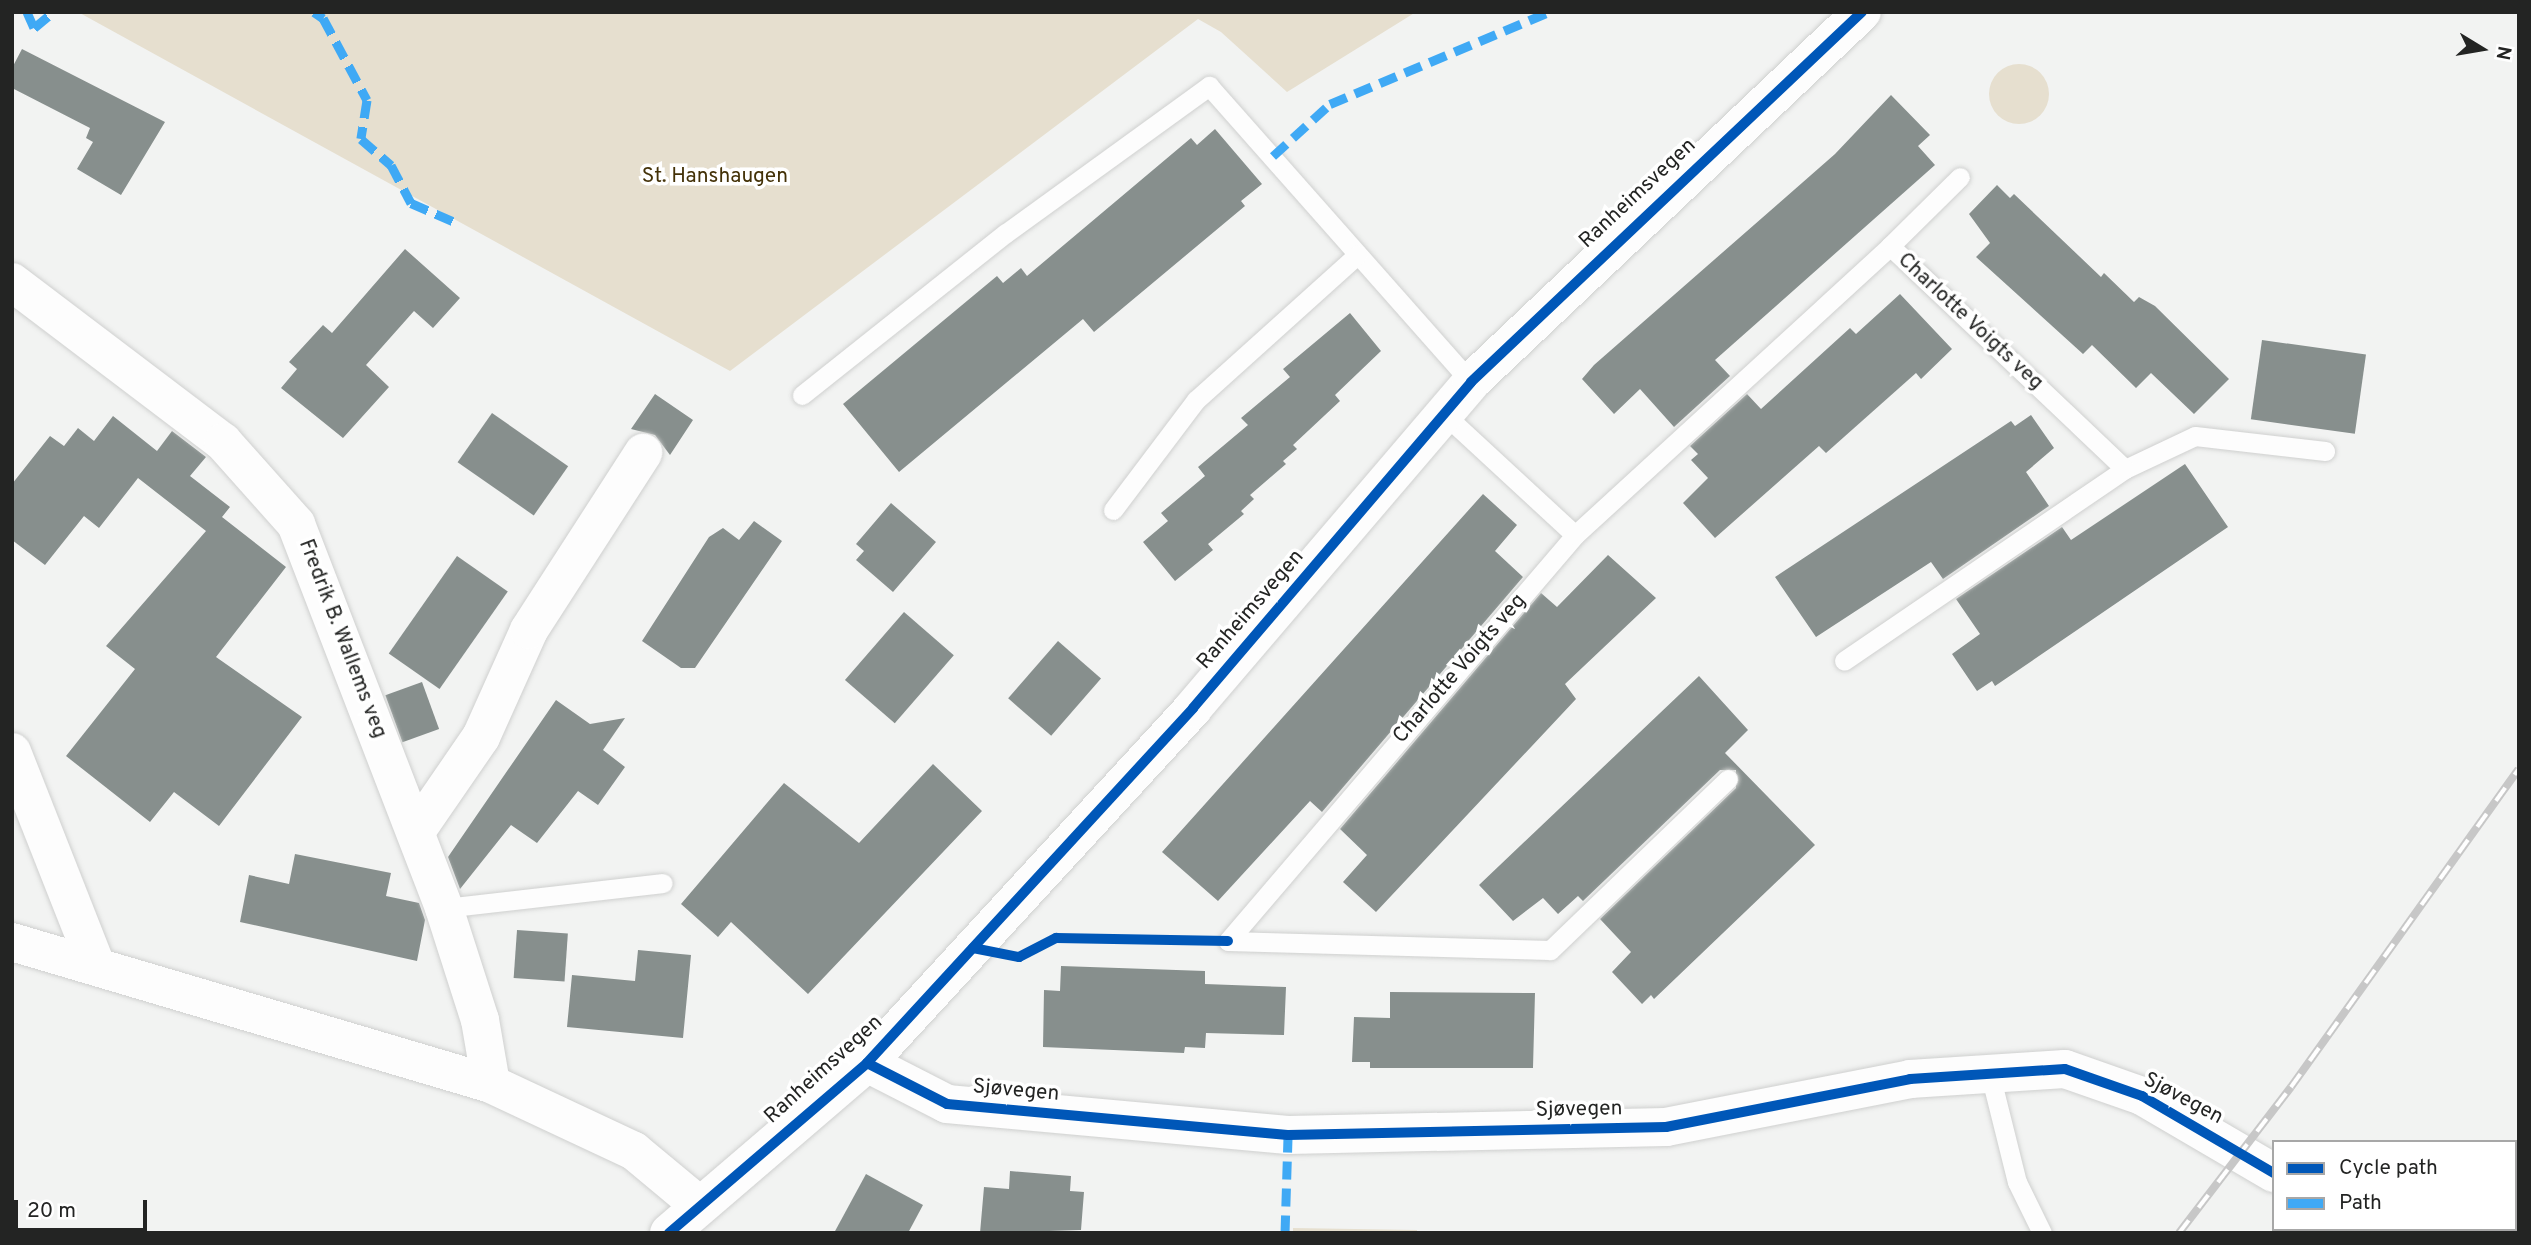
<!DOCTYPE html>
<html>
<head>
<meta charset="utf-8">
<style>
  body { margin:0 }
  #map { position:relative; width:2531px; height:1245px; overflow:hidden; background:#f2f3f2; font-family:Overpass,sans-serif }
  div>[style] { position:absolute }
  .green>* { inset:0; background:#e6dfcf }
  .round { border-radius:50% }
  .building>* { inset:0; background:#878f8d; transform-origin:0 0 }
  .roads { filter:drop-shadow(0 0 2px #cfd0cf) drop-shadow(0 0 2px #cfd0cf) }
  .lane>* { height:19px; margin:-9.5px; padding:0 9.5px; transform-origin:9.5px; border-radius:9.5px; background:#fdfdfd }
  .street>* { height:38px; margin:-19px; padding:0 19px; transform-origin:19px; border-radius:19px; background:#fdfdfd }
  .secondary>* { height:38px; margin:-19px; padding:0 19px; transform-origin:19px; border-radius:19px; background:#fdfdfd }
  .rail>* { height:8px; margin-top:-4px; transform-origin:0; background:repeating-linear-gradient(90deg,#fff 0 16px,#c7c7c7 0 32px); box-sizing:border-box; border-block:2px solid #c7c7c7 }
  .quiet>* { height:9px; margin-top:-4.5px; transform-origin:0; background:repeating-linear-gradient(90deg,#3fa9f5 0 18px,transparent 0 27px) }
  .cycleway>* { height:10px; margin:-5px; padding:0 5px; transform-origin:5px; border-radius:5px; background:#0057b8 }
  span { translate:-50% -50%; white-space:nowrap; text-align:center; line-height:1.15; -webkit-text-stroke:7px #fff; paint-order:stroke }
  .park-label { font-size:21px; color:#433107 }
  .street-label { font-size:21px; color:#232423 }
  .frame { position:absolute; inset:0; border:14px solid #232423; pointer-events:none }
  .legend { position:absolute; left:2272px; top:1140px; width:245px; height:91px; box-sizing:border-box; background:#fff; border:2px solid #a7a7a7; margin:0; padding:9px 12px; list-style:none; font-size:21px; color:#232423 }
  .legend li { display:flex; align-items:center; gap:14px; height:35px }
  .legend b { width:35px; border:2px solid #a7a7a7 }
  .north { position:absolute; left:2447px; top:14px; width:70px; height:70px; -webkit-text-stroke:5px #fff; paint-order:stroke; rotate:101deg; font-size:19px; font-weight:700; line-height:28px; text-align:center; color:#232423 }
  .north::after { content:''; display:block; margin:auto; width:24px; height:32px; background:#232423; clip-path:polygon(50% 0,100% 100%,50% 72%,0 100%) }
  .scale { position:absolute; left:14px; top:1200px; width:133px; height:32px; box-sizing:border-box; border:4px solid #232423; border-top:0; padding-left:9px; font-size:21px; line-height:24px; white-space:nowrap; color:#232423; -webkit-text-stroke:5px #fff; paint-order:stroke }
</style>
</head>
<body>
<div id="map">
  <div class="green">
    <div style="clip-path:polygon(78px 12px,1416px 12px,1287px 92px,1221px 32px,1198px 19px,730px 371px)"></div>
    <div class="round" style="left:1989px;top:64px;width:60px;height:60px"></div>
    <div style="clip-path:polygon(1293px 1228px,1417px 1230px,1417px 1233px,1293px 1233px)"></div>
  </div>
  <div class="building">
    <div style="clip-path:polygon(22px 49px,165px 122px,121px 195px,77px 169px,93px 142px,86px 138px,90px 128px,12px 88px,12px 68px)"></div>
    <div style="clip-path:polygon(1891px 95px,1930px 135px,1918px 146px,1935px 165px,1715px 360px,1730px 376px,1674px 427px,1640px 389px,1614px 414px,1582px 379px,1594px 365px,1835px 154px)"></div>
    <div style="clip-path:polygon(1215px 129px,1262px 184px,1241px 201px,1245px 206px,1094px 332px,1083px 319px,899px 472px,843px 404px,997px 276px,1003px 283px,1021px 268px,1027px 276px,1191px 138px,1197px 145px)"></div>
    <div style="clip-path:polygon(1997px 185px,2010px 198px,2014px 194px,2101px 277px,2104px 273px,2134px 302px,2139px 297px,2155px 306px,2229px 379px,2194px 414px,2151px 373px,2136px 388px,2092px 345px,2083px 354px,1976px 257px,1990px 243px,1969px 214px)"></div>
    <div style="clip-path:polygon(405px 249px,460px 298px,433px 328px,414px 311px,366px 365px,389px 387px,343px 438px,281px 388px,297px 369px,289px 362px,323px 325px,332px 333px)"></div>
    <div style="clip-path:polygon(1900px 294px,1952px 349px,1921px 379px,1916px 373px,1826px 453px,1819px 446px,1715px 538px,1683px 503px,1708px 478px,1691px 460px,1698px 454px,1690px 446px,1747px 394px,1761px 409px,1850px 328px,1856px 334px)"></div>
    <div style="clip-path:polygon(1350px 313px,1381px 351px,1335px 395px,1340px 401px,1293px 445px,1297px 449px,1283px 461px,1286px 464px,1250px 495px,1254px 499px,1241px 511px,1244px 514px,1208px 544px,1213px 550px,1175px 581px,1143px 542px,1168px 521px,1161px 513px,1205px 476px,1198px 467px,1248px 425px,1241px 418px,1290px 377px,1283px 369px)"></div>
    <div style="left:2262px;top:340px;width:105px;height:80px;rotate:8deg"></div>
    <div style="clip-path:polygon(655px 394px,693px 420px,670px 455px,655px 435px,631px 429px)"></div>
    <div style="left:492px;top:413px;width:93px;height:60px;rotate:35deg"></div>
    <div style="clip-path:polygon(2031px 415px,2054px 448px,2026px 472px,2049px 506px,1943px 579px,1931px 562px,1816px 637px,1775px 577px,2011px 421px,2015px 426px)"></div>
    <div style="clip-path:polygon(113px 416px,157px 451px,172px 431px,206px 457px,190px 476px,230px 507px,222px 517px,286px 567px,216px 657px,302px 717px,219px 826px,174px 792px,150px 822px,66px 756px,135px 669px,106px 646px,206px 531px,138px 478px,99px 528px,84px 516px,45px 565px,12px 540px,12px 484px,50px 436px,64px 446px,78px 428px,94px 441px)"></div>
    <div style="clip-path:polygon(2185px 464px,2228px 527px,1995px 686px,1992px 681px,1977px 691px,1952px 654px,1980px 634px,1956px 599px,2062px 527px,2071px 540px)"></div>
    <div style="clip-path:polygon(1483px 494px,1517px 525px,1495px 551px,1523px 577px,1322px 812px,1310px 801px,1218px 901px,1162px 852px)"></div>
    <div style="clip-path:polygon(891px 503px,936px 542px,893px 592px,856px 560px,864px 551px,856px 544px)"></div>
    <div style="clip-path:polygon(754px 521px,782px 541px,695px 668px,681px 668px,642px 641px,709px 537px,723px 528px,739px 540px)"></div>
    <div style="clip-path:polygon(1608px 555px,1656px 598px,1565px 684px,1576px 699px,1376px 912px,1343px 882px,1367px 855px,1340px 829px,1541px 593px,1557px 607px)"></div>
    <div style="left:457px;top:556px;width:62px;height:119px;rotate:35deg"></div>
    <div style="left:904px;top:612px;width:66px;height:90px;rotate:41deg"></div>
    <div style="left:1058px;top:641px;width:57px;height:76px;rotate:41deg"></div>
    <div style="clip-path:polygon(1699px 676px,1748px 730px,1725px 753px,1815px 845px,1654px 999px,1651px 995px,1642px 1004px,1612px 972px,1631px 952px,1600px 919px,1736px 788px,1736px 770px,1720px 770px,1583px 901px,1578px 896px,1558px 914px,1543px 898px,1513px 921px,1479px 885px)"></div>
    <div style="left:422px;top:682px;width:50px;height:39px;rotate:70deg"></div>
    <div style="clip-path:polygon(556px 700px,590px 724px,625px 718px,603px 750px,625px 767px,598px 805px,578px 791px,537px 843px,511px 825px,460px 889px,448px 857px)"></div>
    <div style="clip-path:polygon(933px 764px,982px 811px,808px 994px,731px 922px,718px 937px,681px 904px,784px 783px,859px 843px)"></div>
    <div style="clip-path:polygon(295px 854px,391px 873px,386px 896px,419px 903px,425px 920px,417px 961px,240px 922px,249px 875px,289px 884px)"></div>
    <div style="left:517px;top:930px;width:51px;height:48px;rotate:4deg"></div>
    <div style="clip-path:polygon(638px 950px,691px 955px,683px 1038px,567px 1027px,572px 975px,635px 981px)"></div>
    <div style="clip-path:polygon(1061px 966px,1205px 971px,1205px 984px,1286px 987px,1284px 1035px,1206px 1033px,1205px 1048px,1185px 1047px,1184px 1053px,1043px 1047px,1044px 990px,1060px 991px)"></div>
    <div style="clip-path:polygon(1390px 992px,1535px 993px,1533px 1068px,1370px 1068px,1370px 1062px,1352px 1062px,1354px 1017px,1390px 1018px)"></div>
    <div style="clip-path:polygon(1010px 1171px,1071px 1176px,1070px 1191px,1084px 1192px,1081px 1230px,980px 1233px,984px 1187px,1009px 1189px)"></div>
    <div style="clip-path:polygon(866px 1174px,923px 1205px,908px 1233px,834px 1233px)"></div>
  </div>
  <div class="roads">
    <div class="lane">
      <div style="left:1890px;top:246px;width:98px;rotate:-44.6deg"></div>
      <div style="left:802px;top:395px;width:260px;rotate:-38.5deg"></div>
      <div style="left:1006px;top:233px;width:251px;rotate:-35.9deg"></div>
      <div style="left:1209px;top:86px;width:395px;rotate:48.5deg"></div>
      <div style="left:1444px;top:414px;width:178px;rotate:42.7deg"></div>
      <div style="left:2125px;top:469px;width:77px;rotate:-25.2deg"></div>
      <div style="left:2195px;top:436px;width:131px;rotate:6.6deg"></div>
      <div style="left:1113px;top:510px;width:138px;rotate:-53deg"></div>
      <div style="left:1196px;top:400px;width:217px;rotate:-42deg"></div>
      <div style="left:1728px;top:779px;width:247px;rotate:136.1deg"></div>
      <div style="left:1550px;top:950px;width:322px;rotate:-178.4deg"></div>
      <div style="left:1228px;top:941px;width:534px;rotate:-49.48deg"></div>
      <div style="left:1575px;top:535px;width:427px;rotate:-42.5deg"></div>
      <div style="left:1890px;top:246px;width:324px;rotate:43.5deg"></div>
      <div style="left:2125px;top:469px;width:340px;rotate:145.7deg"></div>
      <div style="left:444px;top:908px;width:220px;rotate:-6.5deg"></div>
      <div style="left:1990px;top:1074px;width:111px;rotate:76deg"></div>
      <div style="left:2017px;top:1182px;width:57px;rotate:63.9deg"></div>
    </div>
    <div class="street">
      <div style="left:12px;top:282px;width:265px;rotate:37.2deg"></div>
      <div style="left:223px;top:442px;width:110px;rotate:48.3deg"></div>
      <div style="left:296px;top:524px;width:412px;rotate:68.9deg"></div>
      <div style="left:444px;top:908px;width:118px;rotate:72.2deg"></div>
      <div style="left:480px;top:1020px;width:65px;rotate:80.2deg"></div>
      <div style="left:12px;top:752px;width:227px;rotate:68.5deg"></div>
      <div style="left:417px;top:830px;width:113px;rotate:-55.5deg"></div>
      <div style="left:481px;top:737px;width:117px;rotate:-65.8deg"></div>
      <div style="left:529px;top:630px;width:211px;rotate:-57.2deg"></div>
      <div style="left:12px;top:942px;width:500px;rotate:16.5deg"></div>
      <div style="left:491px;top:1084px;width:158px;rotate:25.1deg"></div>
      <div style="left:634px;top:1151px;width:85px;rotate:39.7deg"></div>
      <div style="left:867px;top:1063px;width:90px;rotate:27.1deg"></div>
      <div style="left:947px;top:1104px;width:342px;rotate:5.2deg"></div>
      <div style="left:1288px;top:1135px;width:378px;rotate:-1.2deg"></div>
      <div style="left:1666px;top:1127px;width:249px;rotate:-11.1deg"></div>
      <div style="left:1910px;top:1079px;width:155px;rotate:-3.7deg"></div>
      <div style="left:2065px;top:1069px;width:82px;rotate:19.3deg"></div>
      <div style="left:2142px;top:1096px;width:153px;rotate:30.3deg"></div>
      <div style="left:2357px;top:1229px;width:7px;rotate:34deg"></div>
    </div>
    <div class="secondary">
      <div style="left:669px;top:1233px;width:261px;rotate:-40.6deg"></div>
      <div style="left:867px;top:1063px;width:482px;rotate:-47.4deg"></div>
      <div style="left:1193px;top:708px;width:428px;rotate:-49.5deg"></div>
      <div style="left:1471px;top:382px;width:538px;rotate:-43.42deg"></div>
    </div>
  </div>
  <div class="rail">
    <div style="left:2179px;top:1233px;width:184px;rotate:-52.5deg"></div>
    <div style="left:2291px;top:1087px;width:391px;rotate:-54.4deg"></div>
  </div>
  <div class="quiet">
    <div style="left:27px;top:12px;width:17px;rotate:66deg"></div>
    <div style="left:34px;top:28px;width:25px;rotate:-40deg"></div>
    <div style="left:314px;top:12px;width:11px;rotate:34deg"></div>
    <div style="left:323px;top:18px;width:93px;rotate:61.8deg"></div>
    <div style="left:367px;top:100px;width:39px;rotate:99deg"></div>
    <div style="left:361px;top:139px;width:40px;rotate:41deg"></div>
    <div style="left:391px;top:165px;width:43px;rotate:62.2deg"></div>
    <div style="left:411px;top:203px;width:48px;rotate:23.4deg"></div>
    <div style="left:1273px;top:156px;width:77px;rotate:-42.4deg"></div>
    <div style="left:1330px;top:104px;width:238px;rotate:-22.8deg"></div>
    <div style="left:1285px;top:1233px;width:98px;rotate:-88.2deg"></div>
  </div>
  <div class="cycleway">
    <div style="left:973px;top:948px;width:47px;rotate:11.1deg"></div>
    <div style="left:1019px;top:957px;width:42px;rotate:-27.2deg"></div>
    <div style="left:1056px;top:938px;width:172px;rotate:1deg"></div>
    <div style="left:867px;top:1063px;width:90px;rotate:27.1deg"></div>
    <div style="left:947px;top:1104px;width:342px;rotate:5.2deg"></div>
    <div style="left:1288px;top:1135px;width:378px;rotate:-1.2deg"></div>
    <div style="left:1666px;top:1127px;width:249px;rotate:-11.1deg"></div>
    <div style="left:1910px;top:1079px;width:155px;rotate:-3.7deg"></div>
    <div style="left:2065px;top:1069px;width:82px;rotate:19.3deg"></div>
    <div style="left:2142px;top:1096px;width:153px;rotate:30.3deg"></div>
    <div style="left:669px;top:1233px;width:261px;rotate:-40.6deg"></div>
    <div style="left:867px;top:1063px;width:482px;rotate:-47.4deg"></div>
    <div style="left:1193px;top:708px;width:428px;rotate:-49.5deg"></div>
    <div style="left:1471px;top:382px;width:538px;rotate:-43.42deg"></div>
  </div>
  <div class="park-label">
    <span style="left:715px;top:177px">St. Hanshaugen</span>
  </div>
  <div class="street-label">
    <span style="left:1638px;top:194px;rotate:-43deg">Ranheimsvegen</span>
    <span style="left:1970px;top:322px;rotate:43deg">Charlotte Voigts veg</span>
    <span style="left:1251px;top:610px;rotate:-49deg">Ranheimsvegen</span>
    <span style="left:342px;top:639px;rotate:69deg">Fredrik B. Wallems veg</span>
    <span style="left:1460px;top:669px;rotate:-49deg">Charlotte Voigts veg</span>
    <span style="left:824px;top:1070px;rotate:-42deg">Ranheimsvegen</span>
    <span style="left:1016px;top:1091px;rotate:5deg">Sjøvegen</span>
    <span style="left:2183px;top:1099px;rotate:28deg">Sjøvegen</span>
    <span style="left:1579px;top:1110px;rotate:-1deg">Sjøvegen</span>
  </div>
  <div class="frame"></div>
  <ul class="legend">
  <li><b style="height:9px;background:#0057b8"></b>Cycle path</li>
  <li><b style="height:9px;background:#3fa9f5"></b>Path</li>
  </ul>
  <div class="north">N</div>
  <div class="scale">20 m</div>
</div>
</body>
</html>
